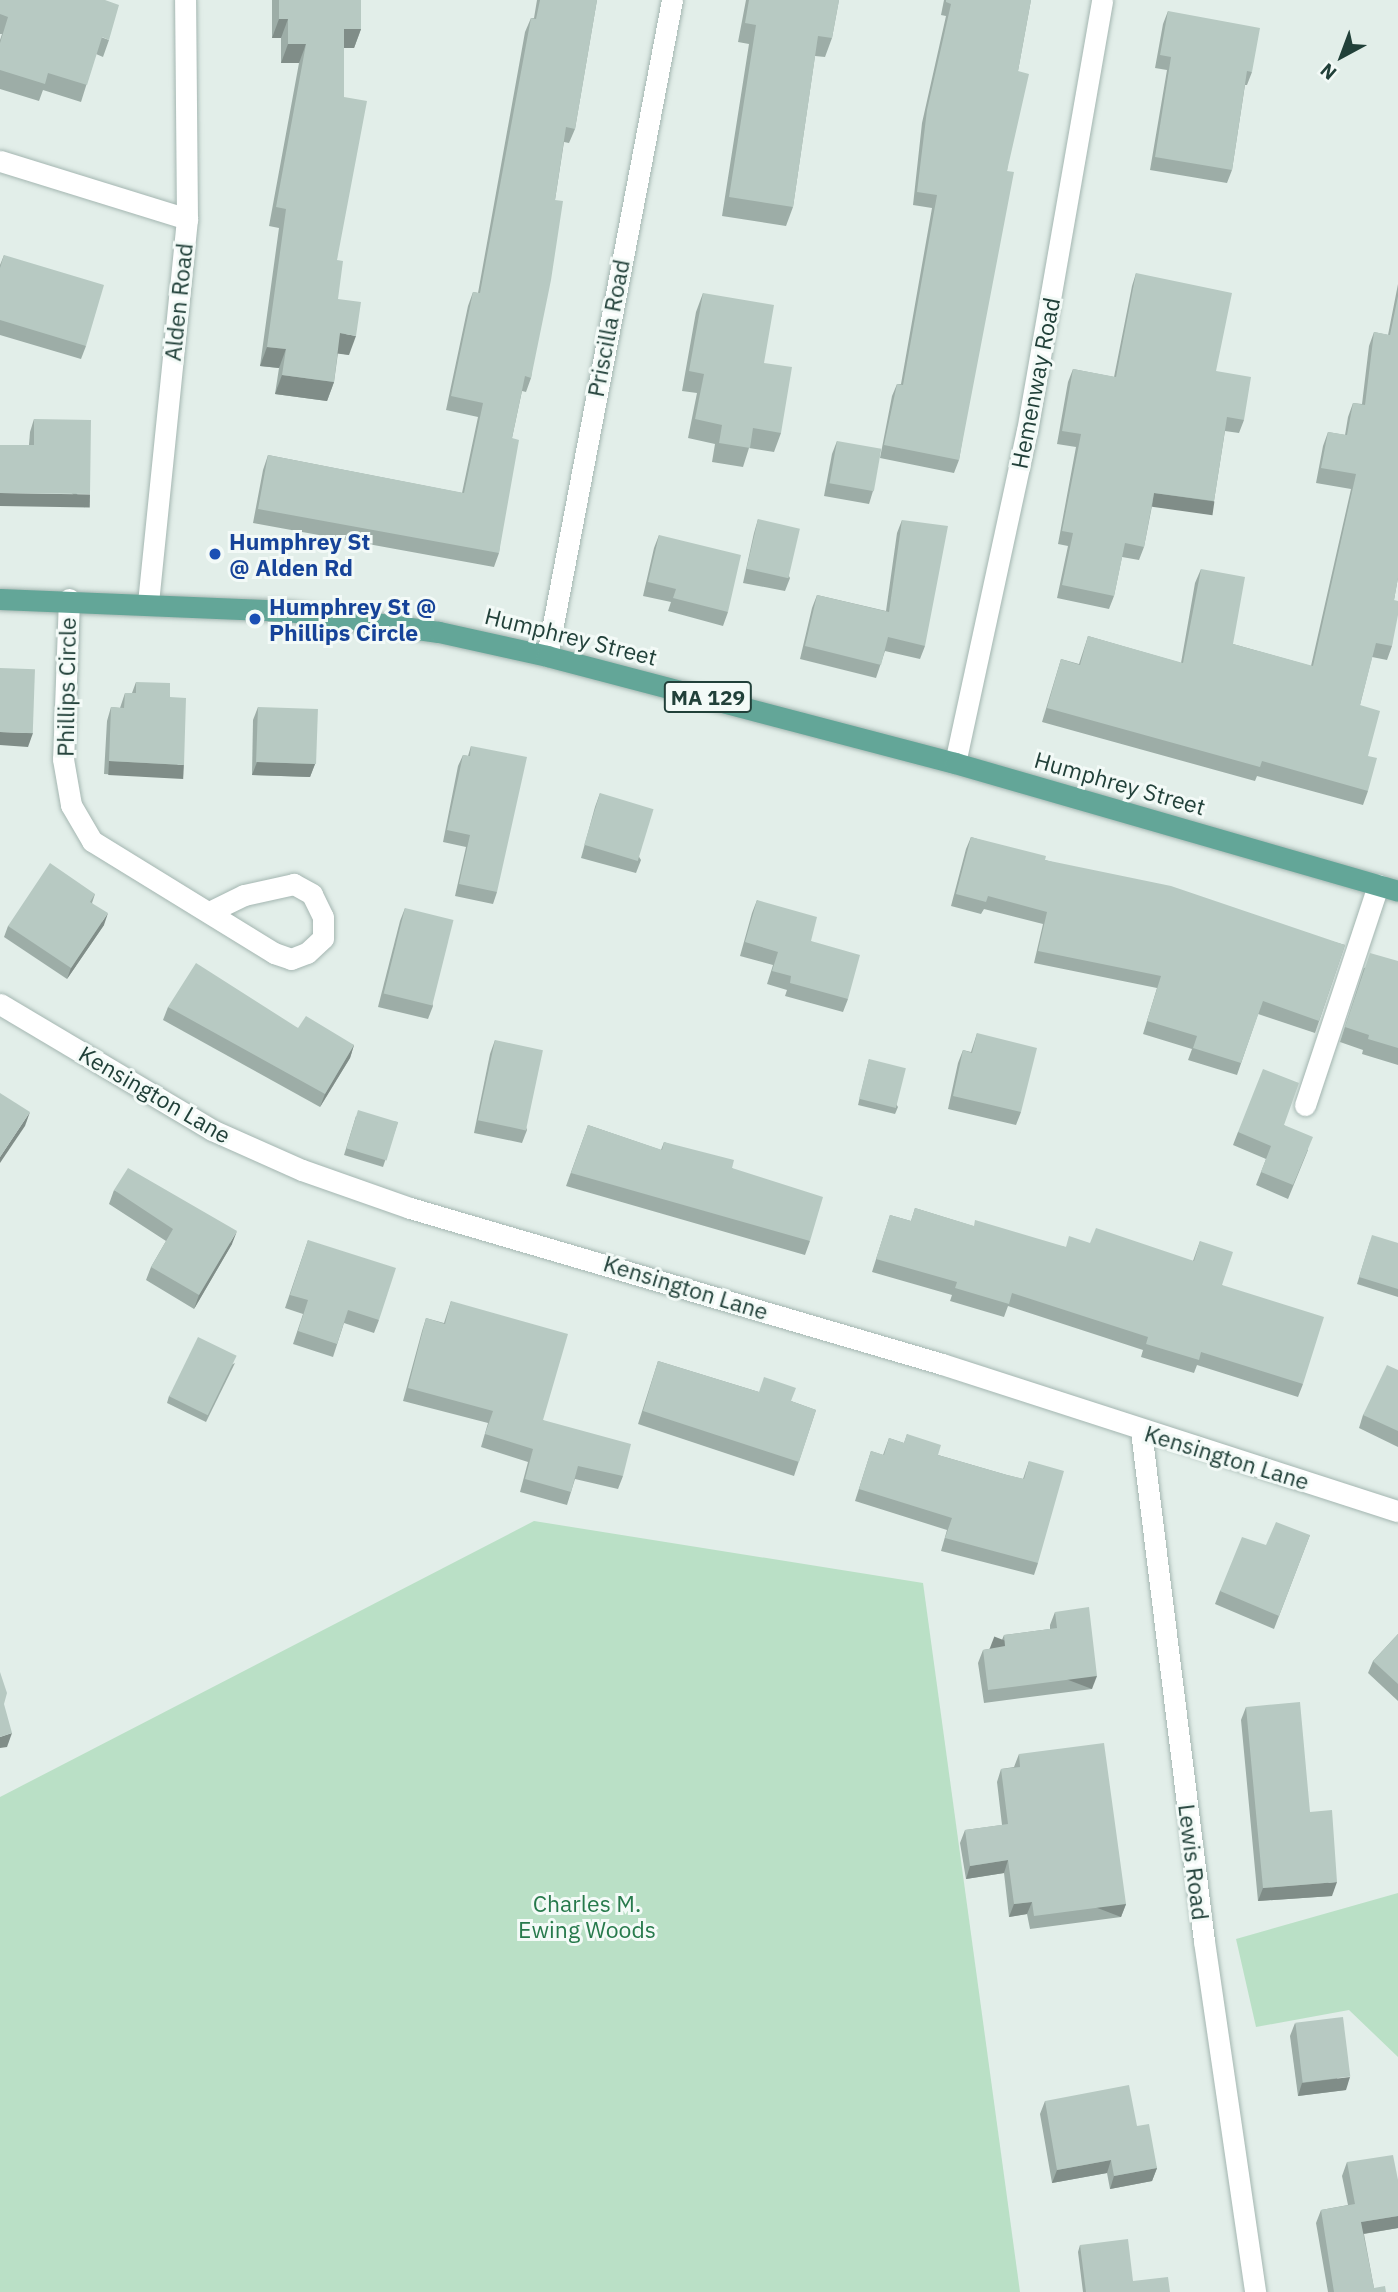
<!DOCTYPE html>
<html>
<head>
<meta charset="utf-8">
<style>
  body { margin:0 }
  #map { position:relative; width:1398px; height:2292px; overflow:hidden; background:#e2eee9; font-family:"IBM Plex Sans",sans-serif }
  div>[style] { position:absolute }
  .green>* { inset:0; background:#bae0c6 }
  .roads { filter:drop-shadow(0 0 2px #a4b6b1) drop-shadow(0 0 2px #a4b6b1) }
  .lane>* { height:21px; margin:-10.5px; padding:0 10.5px; transform-origin:10.5px; border-radius:10.5px; background:#fff }
  .street>* { height:21px; margin:-10.5px; padding:0 10.5px; transform-origin:10.5px; border-radius:10.5px; background:#fff }
  .primary>* { height:21px; margin:-10.5px; padding:0 10.5px; transform-origin:10.5px; border-radius:10.5px; background:#63a698 }
  .wall>* { inset:0; background:#9dada7 }
  .shaded-wall>* { inset:0; background:#808d88; transform-origin:0 0 }
  .building>* { inset:0; background:#b7c9c2; transform-origin:0 0 }
  .dots>* { width:19px; height:19px; translate:-50% -50%; box-sizing:border-box; border:4px solid #f3faf7; border-radius:50% }
  span { translate:-50% -50%; white-space:nowrap; text-align:center; line-height:1.15; -webkit-text-stroke:6px #f3faf7; paint-order:stroke }
  .shield-label span { padding:2px 5px; background:#f3faf7; border:2px solid; border-radius:5px; -webkit-text-stroke-width:0 }
  .shield-label { font-size:21px; color:#214039; font-weight:700 }
  .street-label { font-size:23px; color:#214039 }
  .transit-label { font-size:23px; color:#164399; font-weight:700 }
  .left { translate:0 -50%; text-align:left }
  .park-label { font-size:23px; color:#277a4c }
  .north { position:absolute; left:1307px; top:21px; width:70px; height:70px; -webkit-text-stroke:5px #f3faf7; paint-order:stroke; rotate:221deg; font-size:19px; font-weight:700; line-height:28px; text-align:center; color:#214039 }
  .north::after { content:''; display:block; margin:auto; width:24px; height:32px; background:#214039; clip-path:polygon(50% 0,100% 100%,50% 72%,0 100%) }
</style>
</head>
<body>
<div id="map">
  <div class="green">
    <div style="clip-path:polygon(534px 1521px,923px 1583px,1020px 2292px,0 2292px,0 1797px)"></div>
    <div style="clip-path:polygon(1398px 1893px,1398px 2057px,1349px 2010px,1256px 2027px,1236px 1939px)"></div>
  </div>
  <div class="roads">
    <div class="lane">
      <div style="left:1305px;top:1105px;width:232px;rotate:-71.6deg"></div>
    </div>
    <div class="street">
      <div style="left:0;top:161px;width:196px;rotate:17.2deg"></div>
      <div style="left:69px;top:599px;width:160px;rotate:92.1deg"></div>
      <div style="left:63px;top:759px;width:47px;rotate:80.1deg"></div>
      <div style="left:71px;top:805px;width:42px;rotate:59.7deg"></div>
      <div style="left:92px;top:841px;width:214px;rotate:31.6deg"></div>
      <div style="left:274px;top:953px;width:18px;rotate:19deg"></div>
      <div style="left:291px;top:959px;width:17px;rotate:-21deg"></div>
      <div style="left:307px;top:953px;width:22px;rotate:-43deg"></div>
      <div style="left:323px;top:938px;width:21px;rotate:-90deg"></div>
      <div style="left:323px;top:917px;width:25px;rotate:-116deg"></div>
      <div style="left:312px;top:894px;width:21px;rotate:-151deg"></div>
      <div style="left:294px;top:884px;width:51px;rotate:167.6deg"></div>
      <div style="left:244px;top:895px;width:39px;rotate:154deg"></div>
      <div style="left:148px;top:603px;width:386px;rotate:-84.2deg"></div>
      <div style="left:187px;top:219px;width:219px;rotate:-90.5deg"></div>
      <div style="left:547px;top:656px;width:668px;rotate:-79.21deg"></div>
      <div style="left:955px;top:763px;width:340px;rotate:-77.8deg"></div>
      <div style="left:1027px;top:431px;width:437px;rotate:-80.1deg"></div>
      <div style="left:0;top:1004px;width:247px;rotate:30.7deg"></div>
      <div style="left:212px;top:1130px;width:98px;rotate:24deg"></div>
      <div style="left:302px;top:1170px;width:114px;rotate:19.4deg"></div>
      <div style="left:410px;top:1208px;width:554px;rotate:16.34deg"></div>
      <div style="left:942px;top:1364px;width:479px;rotate:17.9deg"></div>
      <div style="left:1141px;top:1431px;width:514px;rotate:82.96deg"></div>
      <div style="left:1204px;top:1941px;width:355px;rotate:81.7deg"></div>
    </div>
    <div class="primary">
      <div style="left:0;top:599px;width:289px;rotate:2.4deg"></div>
      <div style="left:289px;top:611px;width:151px;rotate:8deg"></div>
      <div style="left:439px;top:632px;width:111px;rotate:12.5deg"></div>
      <div style="left:547px;top:656px;width:422px;rotate:14.7deg"></div>
      <div style="left:955px;top:763px;width:461px;rotate:16.1deg"></div>
    </div>
  </div>
  <div class="wall">
    <div style="clip-path:polygon(0 0,109px 40px,103px 57px,96px 54px,81px 102px,43px 90px,39px 101px,0 89px,0 40px,2px 34px,0 34px)"></div>
    <div style="clip-path:polygon(272px 0,361px 0,361px 29px,354px 48px,344px 48px,337px 260px,338px 299px,349px 355px,338px 353px,334px 382px,327px 401px,275px 394px,279px 368px,260px 366px,279px 228px,269px 226px,299px 63px,281px 63px,281px 38px,272px 38px)"></div>
    <div style="clip-path:polygon(537px 0,597px 0,575px 129px,569px 143px,564px 142px,555px 200px,531px 378px,526px 392px,522px 391px,512px 438px,499px 553px,494px 567px,253px 523px,263px 470px,268px 455px,462px 493px,478px 417px,446px 410px,468px 306px,473px 292px,478px 293px,525px 32px,531px 18px,534px 18px)"></div>
    <div style="clip-path:polygon(746px 0,839px 0,832px 38px,825px 57px,815px 56px,793px 207px,786px 226px,722px 216px,749px 44px,738px 42px)"></div>
    <div style="clip-path:polygon(944px 0,1031px 0,1018px 71px,1007px 171px,959px 460px,954px 473px,880px 458px,892px 396px,897px 384px,901px 384px,932px 208px,913px 205px,922px 123px,946px 16px,941px 15px)"></div>
    <div style="clip-path:polygon(1168px 11px,1252px 72px,1247px 85px,1245px 85px,1232px 170px,1227px 183px,1150px 170px,1167px 70px,1155px 68px,1163px 24px)"></div>
    <div style="clip-path:polygon(4px 255px,86px 346px,81px 359px,0 335px,0 265px)"></div>
    <div style="clip-path:polygon(1136px 273px,1216px 371px,1244px 420px,1239px 433px,1225px 431px,1214px 501px,1209px 514px,1152px 506px,1144px 547px,1139px 560px,1122px 557px,1114px 596px,1109px 609px,1057px 598px,1068px 546px,1058px 544px,1076px 447px,1057px 444px,1068px 382px,1073px 369px,1114px 377px,1132px 286px)"></div>
    <div style="clip-path:polygon(1398px 284px,1398px 578px,1394px 600px,1392px 646px,1387px 660px,1372px 657px,1360px 705px,1368px 756px,1368px 791px,1363px 805px,1257px 776px,1255px 781px,1042px 722px,1061px 659px,1079px 664px,1088px 636px,1181px 663px,1195px 583px,1201px 569px,1233px 644px,1311px 666px,1351px 489px,1316px 483px,1323px 446px,1328px 432px,1345px 435px,1348px 417px,1353px 403px,1362px 404px,1369px 346px,1374px 332px,1388px 335px)"></div>
    <div style="clip-path:polygon(703px 293px,764px 363px,781px 433px,774px 452px,749px 448px,743px 467px,712px 462px,715px 444px,688px 438px,697px 393px,682px 391px,696px 312px)"></div>
    <div style="clip-path:polygon(34px 419px,85px 508px,29px 445px,30px 432px)"></div>
    <div style="clip-path:polygon(837px 441px,873px 491px,869px 504px,824px 496px,832px 454px)"></div>
    <div style="clip-path:polygon(758px 519px,790px 578px,785px 591px,743px 583px,754px 533px)"></div>
    <div style="clip-path:polygon(902px 520px,925px 646px,920px 659px,885px 651px,876px 678px,800px 659px,812px 608px,817px 595px,886px 611px,897px 533px)"></div>
    <div style="clip-path:polygon(659px 535px,728px 612px,723px 626px,668px 611px,671px 602px,643px 596px,654px 548px)"></div>
    <div style="clip-path:polygon(136px 682px,170px 697px,179px 778px,104px 774px,107px 721px,111px 707px,120px 708px,125px 693px,132px 693px)"></div>
    <div style="clip-path:polygon(258px 707px,315px 764px,310px 777px,252px 775px,253px 720px)"></div>
    <div style="clip-path:polygon(471px 746px,497px 892px,493px 904px,455px 896px,466px 847px,443px 842px,458px 766px,463px 755px,468px 756px)"></div>
    <div style="clip-path:polygon(600px 793px,641px 860px,636px 873px,581px 858px,595px 807px)"></div>
    <div style="clip-path:polygon(971px 837px,1045px 860px,1345px 945px,1315px 1033px,1258px 1014px,1237px 1075px,1188px 1060px,1192px 1049px,1143px 1034px,1157px 988px,1034px 963px,1043px 924px,984px 909px,981px 914px,951px 906px,966px 849px)"></div>
    <div style="clip-path:polygon(95px 894px,92px 903px,104px 925px,67px 979px,4px 937px,8px 926px)"></div>
    <div style="clip-path:polygon(757px 900px,811px 941px,848px 999px,843px 1012px,785px 996px,787px 990px,767px 984px,773px 965px,740px 956px,752px 913px)"></div>
    <div style="clip-path:polygon(405px 908px,433px 1006px,428px 1019px,378px 1007px,400px 921px)"></div>
    <div style="clip-path:polygon(1398px 961px,1398px 1065px,1362px 1054px,1363px 1050px,1340px 1042px,1364px 968px)"></div>
    <div style="clip-path:polygon(168px 1007px,298px 1028px,354px 1045px,350px 1058px,320px 1107px,163px 1020px)"></div>
    <div style="clip-path:polygon(977px 1033px,1021px 1112px,1016px 1125px,948px 1109px,958px 1063px,963px 1050px,971px 1052px)"></div>
    <div style="clip-path:polygon(495px 1040px,527px 1130px,522px 1143px,474px 1133px,490px 1054px)"></div>
    <div style="clip-path:polygon(869px 1059px,898px 1107px,895px 1114px,858px 1105px)"></div>
    <div style="clip-path:polygon(356px 1116px,398px 1122px,383px 1167px,344px 1155px)"></div>
    <div style="clip-path:polygon(588px 1125px,661px 1150px,664px 1142px,732px 1168px,810px 1241px,805px 1255px,566px 1186px)"></div>
    <div style="clip-path:polygon(1284px 1125px,1308px 1150px,1288px 1199px,1256px 1185px,1266px 1159px,1233px 1145px,1238px 1132px)"></div>
    <div style="clip-path:polygon(114px 1190px,232px 1244px,194px 1309px,146px 1280px,151px 1267px,166px 1241px,109px 1204px)"></div>
    <div style="clip-path:polygon(915px 1208px,973px 1226px,1065px 1247px,1090px 1243px,1193px 1261px,1200px 1241px,1222px 1285px,1303px 1384px,1298px 1397px,1197px 1365px,1194px 1373px,1141px 1357px,1143px 1350px,1008px 1306px,1004px 1317px,950px 1301px,952px 1295px,872px 1272px,890px 1215px,911px 1221px)"></div>
    <div style="clip-path:polygon(308px 1240px,379px 1320px,374px 1333px,344px 1323px,333px 1357px,293px 1344px,303px 1314px,285px 1308px)"></div>
    <div style="clip-path:polygon(1370px 1242px,1398px 1243px,1398px 1297px,1357px 1284px)"></div>
    <div style="clip-path:polygon(451px 1301px,543px 1420px,623px 1476px,618px 1489px,575px 1479px,567px 1505px,520px 1492px,528px 1462px,481px 1447px,488px 1423px,403px 1401px,422px 1331px,426px 1318px,444px 1323px)"></div>
    <div style="clip-path:polygon(658px 1361px,759px 1392px,791px 1401px,816px 1410px,794px 1476px,638px 1424px)"></div>
    <div style="clip-path:polygon(235px 1363px,206px 1422px,167px 1403px,169px 1396px)"></div>
    <div style="clip-path:polygon(1398px 1370px,1398px 1447px,1359px 1428px,1363px 1415px)"></div>
    <div style="clip-path:polygon(907px 1434px,938px 1455px,1007px 1475px,1023px 1479px,1029px 1461px,1038px 1563px,1034px 1575px,941px 1551px,947px 1530px,855px 1501px,871px 1451px,883px 1455px,889px 1438px,904px 1443px)"></div>
    <div style="clip-path:polygon(1310px 1535px,1274px 1629px,1215px 1604px,1220px 1591px,1266px 1545px)"></div>
    <div style="clip-path:polygon(1055px 1612px,1092px 1689px,984px 1703px,978px 1663px,983px 1650px,999px 1647px,1004px 1635px,1050px 1629px,1050px 1625px)"></div>
    <div style="clip-path:polygon(1398px 1634px,1398px 1701px,1368px 1673px,1373px 1661px)"></div>
    <div style="clip-path:polygon(1246px 1707px,1310px 1812px,1332px 1896px,1258px 1901px,1241px 1720px)"></div>
    <div style="clip-path:polygon(1019px 1754px,1126px 1904px,1121px 1917px,1030px 1929px,1027px 1914px,1009px 1917px,1004px 1873px,966px 1879px,960px 1843px,965px 1830px,1002px 1825px,997px 1782px,1001px 1769px,1014px 1767px)"></div>
    <div style="clip-path:polygon(1295px 2023px,1346px 2090px,1298px 2096px,1290px 2036px)"></div>
    <div style="clip-path:polygon(1045px 2101px,1137px 2126px,1157px 2168px,1152px 2181px,1110px 2189px,1107px 2173px,1052px 2183px,1040px 2114px)"></div>
    <div style="clip-path:polygon(1347px 2162px,1398px 2180px,1398px 2228px,1364px 2234px,1374px 2288px,1386px 2292px,1328px 2292px,1316px 2223px,1321px 2210px,1348px 2205px,1342px 2176px)"></div>
    <div style="clip-path:polygon(1080px 2245px,1133px 2281px,1170px 2292px,1083px 2292px,1078px 2252px)"></div>
  </div>
  <div class="shaded-wall">
    <div style="clip-path:polygon(279px 19px,288px 19px,281px 38px,272px 38px)"></div>
    <div style="clip-path:polygon(344px 29px,361px 29px,354px 48px,337px 48px)"></div>
    <div style="clip-path:polygon(288px 44px,306px 44px,299px 63px,281px 63px)"></div>
    <div style="clip-path:polygon(340px 333px,356px 336px,349px 355px,333px 353px)"></div>
    <div style="clip-path:polygon(267px 347px,286px 349px,279px 368px,260px 366px)"></div>
    <div style="clip-path:polygon(282px 375px,334px 382px,327px 401px,275px 394px)"></div>
    <div style="left:0;top:493px;width:90px;height:13px;rotate:1deg"></div>
    <div style="left:1154px;top:493px;width:61px;height:14px;rotate:8deg"></div>
    <div style="clip-path:polygon(0 732px,33px 733px,28px 747px,0 745px)"></div>
    <div style="left:109px;top:761px;width:75px;height:14px;rotate:3deg"></div>
    <div style="clip-path:polygon(257px 762px,315px 764px,310px 777px,252px 775px)"></div>
    <div style="clip-path:polygon(108px 913px,104px 925px,67px 979px,71px 968px)"></div>
    <div style="clip-path:polygon(354px 1045px,350px 1058px,320px 1107px,325px 1094px)"></div>
    <div style="clip-path:polygon(30px 1112px,25px 1126px,0 1163px,0 1157px)"></div>
    <div style="clip-path:polygon(237px 1231px,232px 1244px,194px 1309px,199px 1295px)"></div>
    <div style="left:1097px;top:1676px;width:14px;height:110px;rotate:111deg"></div>
    <div style="clip-path:polygon(12px 1733px,7px 1747px,0 1748px,0 1737px)"></div>
    <div style="clip-path:polygon(1008px 1860px,1004px 1873px,966px 1879px,970px 1866px)"></div>
    <div style="clip-path:polygon(1337px 1882px,1332px 1896px,1258px 1901px,1263px 1888px)"></div>
    <div style="clip-path:polygon(1032px 1902px,1027px 1914px,1009px 1917px,1014px 1904px)"></div>
    <div style="left:1126px;top:1904px;width:14px;height:93px;rotate:111deg"></div>
    <div style="clip-path:polygon(1350px 2077px,1346px 2090px,1298px 2096px,1302px 2083px)"></div>
    <div style="clip-path:polygon(1111px 2160px,1107px 2173px,1052px 2183px,1057px 2170px)"></div>
    <div style="clip-path:polygon(1157px 2168px,1152px 2181px,1110px 2189px,1114px 2176px)"></div>
    <div style="clip-path:polygon(1398px 2216px,1398px 2228px,1356px 2235px,1361px 2222px)"></div>
  </div>
  <div class="building">
    <div style="clip-path:polygon(0 0,105px 0,119px 5px,109px 40px,102px 37px,87px 85px,48px 73px,45px 84px,0 70px,0 43px,8px 17px,0 14px)"></div>
    <div style="clip-path:polygon(279px 0,361px 0,361px 29px,344px 29px,344px 97px,367px 101px,337px 260px,343px 261px,338px 299px,361px 302px,356px 336px,340px 333px,334px 382px,282px 375px,286px 349px,267px 347px,286px 209px,276px 207px,306px 44px,288px 44px,288px 19px,279px 19px)"></div>
    <div style="clip-path:polygon(540px 0,597px 0,575px 129px,566px 127px,555px 200px,563px 201px,551px 280px,531px 378px,525px 376px,512px 438px,519px 440px,499px 553px,258px 509px,268px 455px,464px 493px,483px 403px,451px 396px,473px 292px,480px 293px,531px 18px,536px 19px)"></div>
    <div style="clip-path:polygon(749px 0,839px 0,832px 38px,818px 36px,793px 207px,729px 197px,756px 25px,745px 23px)"></div>
    <div style="clip-path:polygon(946px 0,1031px 0,1018px 71px,1029px 74px,1007px 171px,1014px 172px,959px 460px,884px 445px,897px 384px,903px 385px,937px 195px,917px 192px,927px 110px,951px 4px,946px 2px)"></div>
    <div style="clip-path:polygon(1168px 11px,1260px 28px,1252px 72px,1247px 71px,1232px 170px,1155px 157px,1171px 57px,1160px 55px)"></div>
    <div style="clip-path:polygon(4px 255px,104px 285px,86px 346px,0 320px,0 268px)"></div>
    <div style="clip-path:polygon(1136px 273px,1232px 293px,1216px 371px,1251px 377px,1244px 420px,1227px 417px,1214px 501px,1154px 493px,1144px 547px,1125px 543px,1114px 596px,1062px 585px,1073px 533px,1062px 531px,1081px 434px,1062px 431px,1073px 369px,1116px 377px)"></div>
    <div style="clip-path:polygon(703px 293px,774px 305px,764px 363px,792px 367px,781px 433px,753px 428px,750px 448px,719px 443px,722px 425px,695px 419px,704px 374px,689px 371px)"></div>
    <div style="clip-path:polygon(1398px 296px,1398px 578px,1394px 600px,1398px 601px,1398px 615px,1392px 646px,1376px 643px,1360px 705px,1380px 711px,1368px 756px,1377px 758px,1368px 791px,1262px 761px,1260px 767px,1047px 708px,1061px 659px,1080px 665px,1088px 636px,1183px 663px,1201px 569px,1245px 577px,1233px 644px,1313px 666px,1356px 474px,1321px 468px,1328px 432px,1347px 435px,1353px 403px,1365px 405px,1374px 332px,1390px 335px)"></div>
    <div style="clip-path:polygon(34px 419px,91px 420px,90px 494px,0 493px,0 445px,34px 445px)"></div>
    <div style="left:837px;top:441px;width:45px;height:43px;rotate:10deg"></div>
    <div style="left:758px;top:519px;width:43px;height:51px;rotate:13deg"></div>
    <div style="clip-path:polygon(902px 520px,948px 526px,925px 646px,888px 637px,881px 665px,805px 646px,817px 595px,889px 612px)"></div>
    <div style="clip-path:polygon(659px 535px,741px 555px,728px 612px,673px 598px,676px 589px,648px 582px)"></div>
    <div style="left:0;top:668px;width:35px;height:64px;rotate:2deg"></div>
    <div style="clip-path:polygon(136px 682px,170px 683px,170px 697px,186px 698px,184px 765px,109px 761px,111px 707px,124px 708px,125px 693px,136px 693px)"></div>
    <div style="left:258px;top:707px;width:60px;height:55px;rotate:2deg"></div>
    <div style="clip-path:polygon(471px 746px,527px 757px,497px 892px,459px 884px,470px 835px,447px 830px,463px 755px,470px 756px)"></div>
    <div style="left:600px;top:793px;width:56px;height:54px;rotate:17deg"></div>
    <div style="clip-path:polygon(971px 837px,1046px 856px,1045px 860px,1171px 886px,1345px 945px,1319px 1021px,1263px 1001px,1241px 1063px,1193px 1048px,1197px 1036px,1147px 1021px,1161px 976px,1038px 951px,1047px 912px,988px 896px,986px 902px,956px 894px)"></div>
    <div style="clip-path:polygon(50px 863px,95px 894px,90px 902px,108px 913px,71px 968px,8px 926px)"></div>
    <div style="clip-path:polygon(757px 900px,817px 917px,811px 941px,860px 955px,848px 999px,790px 983px,791px 976px,772px 971px,778px 952px,745px 942px)"></div>
    <div style="left:405px;top:908px;width:50px;height:88px;rotate:14deg"></div>
    <div style="clip-path:polygon(1370px 953px,1398px 961px,1398px 1048px,1368px 1039px,1369px 1035px,1345px 1027px)"></div>
    <div style="clip-path:polygon(196px 963px,298px 1028px,306px 1016px,354px 1045px,325px 1094px,168px 1007px)"></div>
    <div style="clip-path:polygon(977px 1033px,1037px 1048px,1021px 1112px,953px 1096px,963px 1050px,972px 1053px)"></div>
    <div style="left:495px;top:1040px;width:49px;height:82px;rotate:12deg"></div>
    <div style="left:869px;top:1059px;width:38px;height:41px;rotate:14deg"></div>
    <div style="clip-path:polygon(1263px 1069px,1299px 1083px,1284px 1125px,1313px 1137px,1293px 1185px,1261px 1172px,1271px 1146px,1238px 1132px)"></div>
    <div style="clip-path:polygon(0 1093px,30px 1112px,0 1157px)"></div>
    <div style="left:358px;top:1110px;width:42px;height:40px;rotate:17deg"></div>
    <div style="clip-path:polygon(588px 1125px,662px 1150px,664px 1142px,734px 1160px,732px 1168px,823px 1197px,810px 1241px,571px 1173px)"></div>
    <div style="clip-path:polygon(128px 1168px,237px 1231px,199px 1295px,151px 1267px,173px 1229px,114px 1190px)"></div>
    <div style="clip-path:polygon(915px 1208px,974px 1226px,975px 1220px,1066px 1247px,1069px 1236px,1090px 1243px,1096px 1228px,1194px 1261px,1200px 1241px,1233px 1252px,1222px 1285px,1324px 1317px,1303px 1384px,1201px 1352px,1199px 1360px,1146px 1344px,1148px 1337px,1012px 1293px,1009px 1304px,955px 1288px,957px 1282px,876px 1259px,890px 1215px,911px 1221px)"></div>
    <div style="clip-path:polygon(1372px 1235px,1398px 1243px,1398px 1289px,1359px 1277px)"></div>
    <div style="clip-path:polygon(308px 1240px,396px 1268px,379px 1320px,348px 1310px,337px 1344px,298px 1331px,308px 1300px,290px 1295px)"></div>
    <div style="clip-path:polygon(451px 1301px,568px 1334px,543px 1420px,631px 1444px,623px 1476px,578px 1466px,571px 1492px,525px 1479px,533px 1449px,485px 1434px,493px 1411px,408px 1388px,426px 1318px,445px 1324px)"></div>
    <div style="left:198px;top:1337px;width:43px;height:66px;rotate:26deg"></div>
    <div style="clip-path:polygon(658px 1361px,759px 1392px,764px 1377px,796px 1388px,791px 1401px,816px 1410px,799px 1462px,643px 1411px)"></div>
    <div style="clip-path:polygon(1387px 1365px,1398px 1370px,1398px 1431px,1363px 1415px)"></div>
    <div style="clip-path:polygon(907px 1434px,941px 1445px,938px 1455px,1007px 1475px,1024px 1479px,1029px 1461px,1064px 1471px,1038px 1563px,945px 1538px,952px 1518px,859px 1489px,871px 1451px,884px 1455px,889px 1438px,904px 1443px)"></div>
    <div style="clip-path:polygon(1276px 1522px,1310px 1535px,1279px 1616px,1220px 1591px,1242px 1537px,1266px 1545px)"></div>
    <div style="clip-path:polygon(1089px 1607px,1097px 1676px,988px 1690px,983px 1650px,1005px 1646px,1004px 1635px,1057px 1628px,1055px 1612px)"></div>
    <div style="clip-path:polygon(1398px 1634px,1398px 1684px,1373px 1661px)"></div>
    <div style="clip-path:polygon(0 1672px,7px 1693px,4px 1704px,12px 1733px,0 1737px)"></div>
    <div style="clip-path:polygon(1300px 1702px,1310px 1812px,1332px 1810px,1337px 1882px,1263px 1888px,1246px 1707px)"></div>
    <div style="clip-path:polygon(1104px 1743px,1126px 1904px,1034px 1916px,1032px 1902px,1014px 1904px,1008px 1860px,970px 1866px,965px 1830px,1008px 1824px,1001px 1769px,1020px 1767px,1019px 1754px)"></div>
    <div style="left:1343px;top:2017px;width:60px;height:48px;rotate:83deg"></div>
    <div style="clip-path:polygon(1129px 2085px,1137px 2126px,1149px 2124px,1157px 2168px,1114px 2176px,1111px 2160px,1057px 2170px,1045px 2101px)"></div>
    <div style="clip-path:polygon(1393px 2155px,1398px 2180px,1398px 2216px,1361px 2222px,1374px 2288px,1385px 2286px,1386px 2292px,1334px 2292px,1321px 2210px,1355px 2204px,1347px 2162px)"></div>
    <div style="clip-path:polygon(1128px 2239px,1133px 2281px,1168px 2277px,1170px 2292px,1086px 2292px,1080px 2245px)"></div>
  </div>
  <div class="dots">
    <div style="left:215px;top:554px;background:#1a4fb4"></div>
    <div style="left:255px;top:619px;background:#1a4fb4"></div>
  </div>
  <div class="shield-label">
    <span style="left:708px;top:697px">MA 129</span>
  </div>
  <div class="street-label">
    <span style="left:178px;top:302px;rotate:-84deg">Alden Road</span>
    <span style="left:608px;top:328px;rotate:-79deg">Priscilla Road</span>
    <span style="left:1035px;top:383px;rotate:-79deg">Hemenway Road</span>
    <span style="left:571px;top:636px;rotate:14deg">Humphrey Street</span>
    <span style="left:66px;top:687px;rotate:-89deg">Phillips Circle</span>
    <span style="left:1120px;top:783px;rotate:16deg">Humphrey Street</span>
    <span style="left:155px;top:1094px;rotate:30deg">Kensington Lane</span>
    <span style="left:686px;top:1287px;rotate:17deg">Kensington Lane</span>
    <span style="left:1227px;top:1457px;rotate:17deg">Kensington Lane</span>
    <span style="left:1194px;top:1862px;rotate:83deg">Lewis Road</span>
  </div>
  <div class="transit-label">
    <span class="left" style="left:229px;top:554px">Humphrey St<br>@ Alden Rd</span>
    <span class="left" style="left:269px;top:619px">Humphrey St @<br>Phillips Circle</span>
  </div>
  <div class="park-label">
    <span style="left:587px;top:1916px">Charles M.<br>Ewing Woods</span>
  </div>
  <div class="north">N</div>
</div>
</body>
</html>
